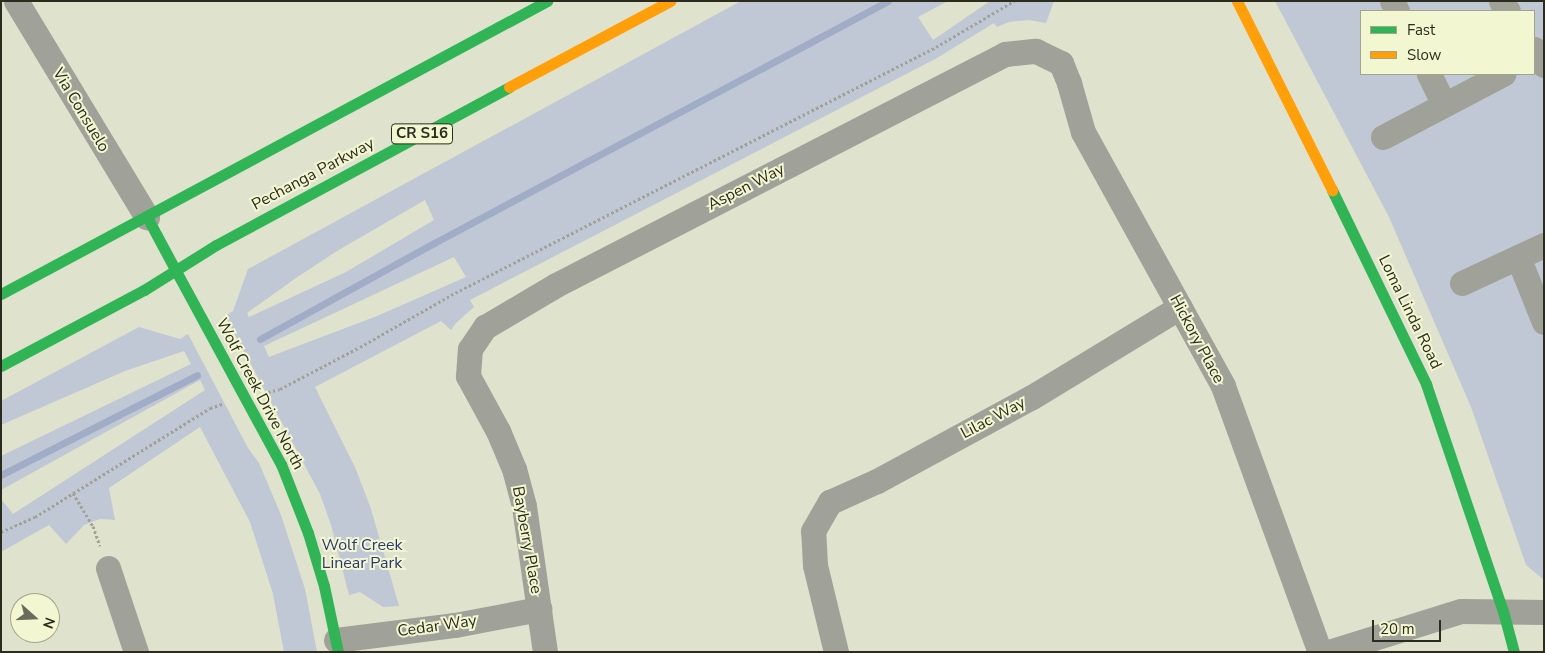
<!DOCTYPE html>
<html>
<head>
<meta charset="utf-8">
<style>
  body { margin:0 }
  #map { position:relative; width:1545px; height:653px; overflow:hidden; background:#dfe2cc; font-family:"Nunito Sans",sans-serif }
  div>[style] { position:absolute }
  .green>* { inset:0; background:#bfc8d4 }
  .stream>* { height:7px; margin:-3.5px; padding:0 3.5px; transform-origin:3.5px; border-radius:3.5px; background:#a1adc7 }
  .path>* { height:3px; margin-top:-1.5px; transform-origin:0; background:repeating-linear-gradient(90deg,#a1a297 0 2.5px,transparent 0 5px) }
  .street>* { height:25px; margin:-12.5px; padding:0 12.5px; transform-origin:12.5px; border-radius:12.5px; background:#a0a198 }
  .fast>* { height:11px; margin:-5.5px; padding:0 5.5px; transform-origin:5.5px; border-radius:5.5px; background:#30b455 }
  .slow>* { height:11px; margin:-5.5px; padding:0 5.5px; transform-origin:5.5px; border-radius:5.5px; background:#ff9f0a }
  span { translate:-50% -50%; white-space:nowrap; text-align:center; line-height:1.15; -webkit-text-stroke:4px #f3f7d1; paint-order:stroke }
  .shield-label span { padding:1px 4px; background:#f3f7d1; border:1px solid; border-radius:4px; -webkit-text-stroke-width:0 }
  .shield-label { font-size:15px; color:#2b2c1e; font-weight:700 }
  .street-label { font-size:16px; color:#2b2c1e }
  .park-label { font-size:16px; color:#2b3873 }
  .frame { position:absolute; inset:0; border:2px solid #2b2c1e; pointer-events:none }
  .legend { position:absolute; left:1360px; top:10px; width:175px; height:65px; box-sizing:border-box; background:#f3f7d1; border:1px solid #a3a689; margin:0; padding:6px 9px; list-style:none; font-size:15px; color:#2b2c1e }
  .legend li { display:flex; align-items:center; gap:10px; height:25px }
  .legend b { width:25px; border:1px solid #a3a689 }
  .north { position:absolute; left:10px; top:593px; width:50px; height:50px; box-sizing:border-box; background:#f3f7d1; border:1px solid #a3a689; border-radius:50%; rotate:110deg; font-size:14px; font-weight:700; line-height:20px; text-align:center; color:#2b2c1e }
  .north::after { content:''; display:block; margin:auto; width:18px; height:22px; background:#6a6c5b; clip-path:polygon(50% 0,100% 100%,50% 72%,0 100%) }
  .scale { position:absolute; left:1372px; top:620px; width:69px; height:22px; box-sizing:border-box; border:2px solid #2b2c1e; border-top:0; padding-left:6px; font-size:15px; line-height:18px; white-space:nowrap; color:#2b2c1e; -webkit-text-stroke:4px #f3f7d1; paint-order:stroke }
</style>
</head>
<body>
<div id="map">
  <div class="green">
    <div style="clip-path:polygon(evenodd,741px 1px,948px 1px,918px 17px,933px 40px,990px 1px,1054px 1px,1046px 23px,1029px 20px,1009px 22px,997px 27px,994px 23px,937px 58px,470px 300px,474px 307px,456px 323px,451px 330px,441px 321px,315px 387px,355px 467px,371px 509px,399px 606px,383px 607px,360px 592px,349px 595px,331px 525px,320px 494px,225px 316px,233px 311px,248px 269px,741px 1px,425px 200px,434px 220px,346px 272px,249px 317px,247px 313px,296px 278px,337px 251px,425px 200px,741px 1px,454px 257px,466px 277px,377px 316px,269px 357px,264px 346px,454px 257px)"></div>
    <div style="clip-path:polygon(evenodd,1275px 1px,1544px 1px,1544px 580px,1526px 565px,1471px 407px,1389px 217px,1275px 1px,1361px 11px,1534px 11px,1534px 74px,1361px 74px,1361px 11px)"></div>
    <div style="clip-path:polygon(139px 327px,180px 339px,188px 334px,248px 448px,259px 463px,281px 515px,305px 589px,317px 652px,284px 652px,273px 594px,250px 522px,200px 427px,109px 488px,115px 520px,100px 519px,84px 525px,66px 544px,49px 525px,1px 552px,1px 499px,13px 514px,205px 390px,200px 380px,1px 490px,1px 456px,191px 364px,184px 351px,125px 371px,1px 425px,1px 401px)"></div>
  </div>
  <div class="stream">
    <div style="left:260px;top:339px;width:199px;rotate:-28.9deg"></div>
    <div style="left:434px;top:243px;width:514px;rotate:-28.06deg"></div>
    <div style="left:1px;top:475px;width:220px;rotate:-27deg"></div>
  </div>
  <div class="path">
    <div style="left:268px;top:392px;width:12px;rotate:-14deg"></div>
    <div style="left:280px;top:389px;width:90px;rotate:-27.7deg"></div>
    <div style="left:360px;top:347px;width:105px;rotate:-29.7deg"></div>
    <div style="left:451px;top:295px;width:545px;rotate:-27.08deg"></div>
    <div style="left:936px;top:47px;width:91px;rotate:-30.5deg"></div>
    <div style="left:73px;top:493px;width:39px;rotate:59deg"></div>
    <div style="left:93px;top:526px;width:21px;rotate:71deg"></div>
    <div style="left:1px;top:532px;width:37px;rotate:-24deg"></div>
    <div style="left:35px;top:517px;width:206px;rotate:-31.9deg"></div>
    <div style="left:210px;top:408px;width:13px;rotate:-18deg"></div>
  </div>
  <div class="street">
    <div style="left:16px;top:1px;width:253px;rotate:58.8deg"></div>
    <div style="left:1392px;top:1px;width:11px;rotate:63deg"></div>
    <div style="left:1501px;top:1px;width:12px;rotate:55deg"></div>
    <div style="left:1534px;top:49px;width:19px;rotate:58deg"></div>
    <div style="left:1429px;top:74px;width:34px;rotate:64deg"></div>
    <div style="left:1383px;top:137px;width:136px;rotate:-27.7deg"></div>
    <div style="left:1518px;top:257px;width:70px;rotate:68.2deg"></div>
    <div style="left:1462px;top:283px;width:90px;rotate:-24.9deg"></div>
    <div style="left:108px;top:568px;width:89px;rotate:71.6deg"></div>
    <div style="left:336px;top:640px;width:120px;rotate:-7.2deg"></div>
    <div style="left:455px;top:625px;width:86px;rotate:-10.8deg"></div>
    <div style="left:545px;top:652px;width:148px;rotate:-98.2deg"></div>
    <div style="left:524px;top:506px;width:38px;rotate:-105deg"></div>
    <div style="left:514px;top:469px;width:41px;rotate:-112.8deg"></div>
    <div style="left:498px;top:431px;width:63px;rotate:-118.6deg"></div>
    <div style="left:468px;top:376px;width:27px;rotate:-86deg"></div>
    <div style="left:470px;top:349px;width:27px;rotate:-56deg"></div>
    <div style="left:485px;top:327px;width:82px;rotate:-30.6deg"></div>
    <div style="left:556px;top:285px;width:505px;rotate:-27.22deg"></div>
    <div style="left:1005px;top:54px;width:31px;rotate:-6deg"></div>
    <div style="left:1036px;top:51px;width:28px;rotate:26deg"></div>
    <div style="left:1061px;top:63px;width:22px;rotate:68deg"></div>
    <div style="left:1069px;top:83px;width:51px;rotate:74.1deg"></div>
    <div style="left:1083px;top:132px;width:290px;rotate:61.1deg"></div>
    <div style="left:1223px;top:386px;width:283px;rotate:70deg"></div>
    <div style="left:836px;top:652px;width:89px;rotate:-103.6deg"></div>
    <div style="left:815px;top:565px;width:34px;rotate:-93deg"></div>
    <div style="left:813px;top:531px;width:34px;rotate:-60deg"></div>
    <div style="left:830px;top:502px;width:51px;rotate:-24.1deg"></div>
    <div style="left:877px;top:481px;width:176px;rotate:-28.5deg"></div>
    <div style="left:1032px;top:397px;width:173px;rotate:-31.3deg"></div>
    <div style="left:1329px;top:652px;width:138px;rotate:-17.3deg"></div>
    <div style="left:1461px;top:611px;width:83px;rotate:0.7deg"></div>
  </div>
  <div class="fast">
    <div style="left:1332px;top:190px;width:216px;rotate:64.1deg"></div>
    <div style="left:1426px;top:384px;width:240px;rotate:71.3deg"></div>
    <div style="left:1503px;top:611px;width:42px;rotate:75deg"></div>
    <div style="left:147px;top:217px;width:61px;rotate:61.8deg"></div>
    <div style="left:176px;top:271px;width:220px;rotate:61.5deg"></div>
    <div style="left:281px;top:464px;width:74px;rotate:68.6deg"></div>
    <div style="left:308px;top:533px;width:55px;rotate:73.2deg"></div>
    <div style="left:324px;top:586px;width:67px;rotate:78deg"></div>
    <div style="left:1px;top:294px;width:620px;rotate:-28.22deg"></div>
    <div style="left:1px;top:366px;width:162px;rotate:-28deg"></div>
    <div style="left:144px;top:290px;width:85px;rotate:-32deg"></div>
    <div style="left:216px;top:245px;width:333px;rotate:-28.3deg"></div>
  </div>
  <div class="slow">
    <div style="left:1237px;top:1px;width:212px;rotate:63.3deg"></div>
    <div style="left:509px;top:87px;width:183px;rotate:-28.1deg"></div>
  </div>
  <div class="shield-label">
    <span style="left:422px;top:134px">CR S16</span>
  </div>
  <div class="street-label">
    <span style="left:81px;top:110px;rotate:59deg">Via Consuelo</span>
    <span style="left:313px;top:174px;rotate:-28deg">Pechanga Parkway</span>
    <span style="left:746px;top:187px;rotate:-27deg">Aspen Way</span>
    <span style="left:1410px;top:312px;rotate:64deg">Loma Linda Road</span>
    <span style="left:1197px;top:339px;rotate:62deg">Hickory Place</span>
    <span style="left:260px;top:394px;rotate:62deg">Wolf Creek Drive North</span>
    <span style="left:993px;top:418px;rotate:-28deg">Lilac Way</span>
    <span style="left:527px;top:540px;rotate:80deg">Bayberry Place</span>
    <span style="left:437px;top:626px;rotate:-8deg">Cedar Way</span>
  </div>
  <div class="park-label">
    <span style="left:362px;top:554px">Wolf Creek<br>Linear Park</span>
  </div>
  <div class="frame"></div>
  <ul class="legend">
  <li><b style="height:6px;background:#30b455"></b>Fast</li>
  <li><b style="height:6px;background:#ff9f0a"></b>Slow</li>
  </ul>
  <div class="north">N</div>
  <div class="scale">20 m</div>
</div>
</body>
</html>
